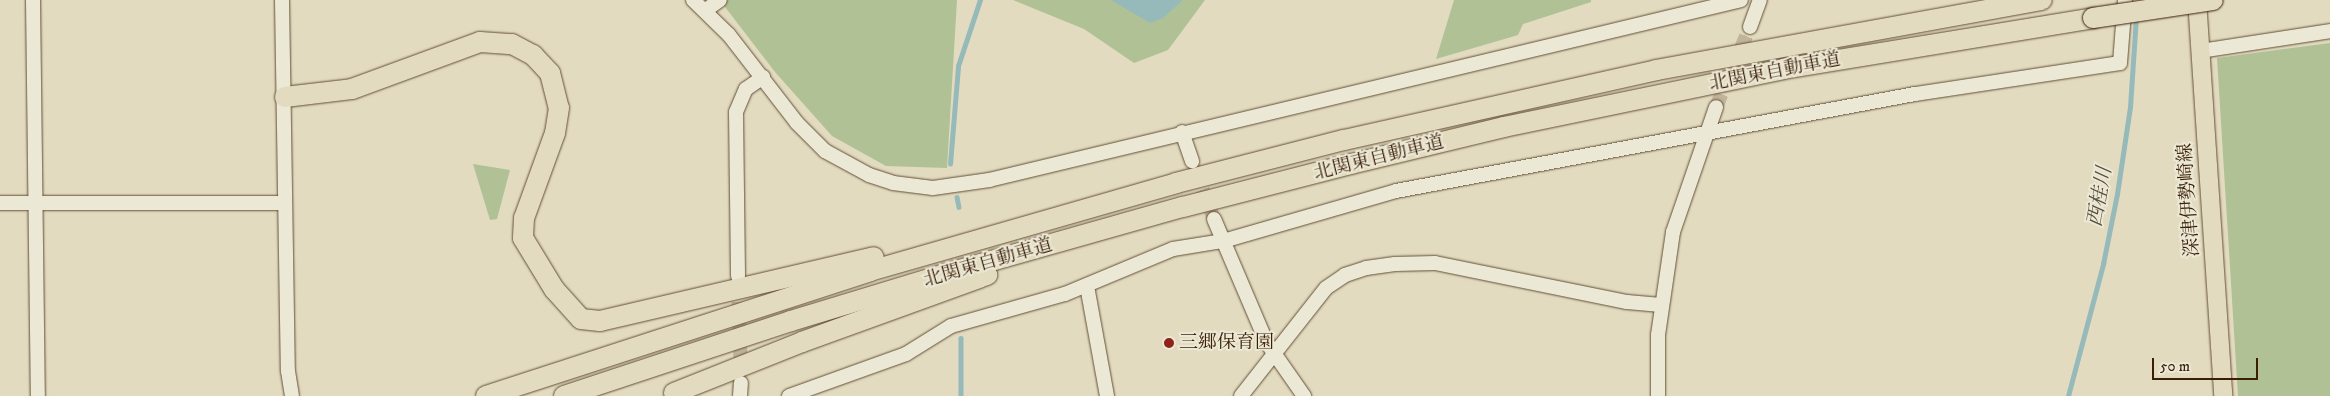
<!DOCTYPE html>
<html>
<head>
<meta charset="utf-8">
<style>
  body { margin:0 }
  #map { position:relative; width:2330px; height:396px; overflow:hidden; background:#e2dbc0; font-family:"IM FELL DW Pica","Noto Serif JP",serif }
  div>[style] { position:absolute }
  .green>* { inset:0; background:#b0c195 }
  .water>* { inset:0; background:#96bab9 }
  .stream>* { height:4.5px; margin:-2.25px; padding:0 2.25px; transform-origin:2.25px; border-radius:2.25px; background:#96bab9 }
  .minor-tunnel>* { height:14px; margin-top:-7px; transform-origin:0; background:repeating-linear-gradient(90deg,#c0b59b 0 14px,transparent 0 21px) }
  .roads { filter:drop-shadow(0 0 1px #644e34) drop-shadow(0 0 1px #644e34) }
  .minor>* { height:14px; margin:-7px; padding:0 7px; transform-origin:7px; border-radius:7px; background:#ece8d6 }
  .major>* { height:18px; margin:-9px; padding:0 9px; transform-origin:9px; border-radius:9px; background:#e2dbc0 }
  .highway>* { height:20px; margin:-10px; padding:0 10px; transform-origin:10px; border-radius:10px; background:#e2dbc0 }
  .bridges { filter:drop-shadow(0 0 1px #3a1f05) drop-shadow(0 0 1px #3a1f05) }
  .highway-bridge>* { height:20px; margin:-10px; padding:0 10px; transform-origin:10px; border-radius:10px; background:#e2dbc0 }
  .dots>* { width:14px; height:14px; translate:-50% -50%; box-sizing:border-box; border:2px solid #ece8d6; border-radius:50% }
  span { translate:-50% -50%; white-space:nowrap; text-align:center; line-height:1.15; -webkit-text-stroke:4px #ece8d6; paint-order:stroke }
  .street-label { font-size:19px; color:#3a1f05 }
  .poi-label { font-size:19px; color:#3a1f05 }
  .left { translate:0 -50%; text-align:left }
  .water-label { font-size:20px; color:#564e3b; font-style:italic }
  .scale { position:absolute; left:2152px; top:358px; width:106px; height:22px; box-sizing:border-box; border:2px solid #3a1f05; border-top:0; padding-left:6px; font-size:15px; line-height:18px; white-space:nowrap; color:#3a1f05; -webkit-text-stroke:4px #ece8d6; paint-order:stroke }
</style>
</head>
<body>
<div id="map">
  <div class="green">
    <div style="clip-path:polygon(727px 0,957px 0,947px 168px,886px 166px,832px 136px,775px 72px,722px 3px)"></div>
    <div style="clip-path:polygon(1013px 0,1205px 0,1168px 50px,1134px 63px,1084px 29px)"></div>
    <div style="clip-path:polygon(1454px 0,1591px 0,1591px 2px,1523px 24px,1518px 35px,1436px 59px)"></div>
    <div style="clip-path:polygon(2330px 43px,2330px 396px,2238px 396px,2217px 58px)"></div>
    <div style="clip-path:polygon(473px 164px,510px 170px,497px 219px,490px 220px)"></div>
  </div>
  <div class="water">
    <div style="clip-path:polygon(1111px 0,1183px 0,1163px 18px,1150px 23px)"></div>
  </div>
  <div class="stream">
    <div style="left:950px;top:164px;width:98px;rotate:-85.3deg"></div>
    <div style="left:958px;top:66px;width:70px;rotate:-71.6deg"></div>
    <div style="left:957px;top:197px;width:10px;rotate:79deg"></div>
    <div style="left:961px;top:338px;width:58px;rotate:90deg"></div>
    <div style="left:2068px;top:396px;width:137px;rotate:-75.1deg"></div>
    <div style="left:2103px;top:264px;width:71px;rotate:-78.7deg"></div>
    <div style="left:2117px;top:194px;width:88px;rotate:-81.5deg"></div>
    <div style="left:2130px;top:107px;width:91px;rotate:-86.2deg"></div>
  </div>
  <div class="minor-tunnel">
    <div style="left:1716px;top:107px;width:87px;rotate:-67deg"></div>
    <div style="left:1195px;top:170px;width:53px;rotate:68.8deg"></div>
    <div style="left:738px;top:281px;width:94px;rotate:88.2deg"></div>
  </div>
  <div class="roads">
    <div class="minor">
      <div style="left:33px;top:0;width:396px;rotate:89.3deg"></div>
      <div style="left:282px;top:0;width:371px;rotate:89.1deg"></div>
      <div style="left:288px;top:371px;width:25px;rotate:81deg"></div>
      <div style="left:693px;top:0;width:50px;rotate:44.2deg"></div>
      <div style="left:729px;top:35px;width:111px;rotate:52.3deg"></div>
      <div style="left:797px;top:123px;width:40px;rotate:45deg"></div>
      <div style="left:825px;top:151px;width:50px;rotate:28.6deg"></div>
      <div style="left:869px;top:175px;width:25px;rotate:18deg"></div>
      <div style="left:893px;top:183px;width:40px;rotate:7.1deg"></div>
      <div style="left:933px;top:188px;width:57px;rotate:-8.1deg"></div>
      <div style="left:989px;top:180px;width:773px;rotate:-13.46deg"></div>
      <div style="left:706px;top:10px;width:17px;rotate:-36deg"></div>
      <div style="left:1750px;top:27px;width:29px;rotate:-70deg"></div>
      <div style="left:2200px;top:51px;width:132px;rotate:-8.7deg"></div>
      <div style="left:1182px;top:132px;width:31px;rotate:71deg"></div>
      <div style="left:0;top:203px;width:285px"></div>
      <div style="left:1214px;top:219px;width:135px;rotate:66.9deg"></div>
      <div style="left:1267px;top:343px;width:65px;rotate:55.1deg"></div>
      <div style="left:738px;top:276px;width:164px;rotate:-90.7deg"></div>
      <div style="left:736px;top:112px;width:25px;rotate:-67deg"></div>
      <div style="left:746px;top:89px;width:21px;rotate:-35deg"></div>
      <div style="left:1087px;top:286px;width:112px;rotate:79.7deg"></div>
      <div style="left:740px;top:396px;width:13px;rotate:-86deg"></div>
      <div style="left:789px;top:396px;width:124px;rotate:-19.7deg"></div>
      <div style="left:906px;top:354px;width:53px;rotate:-31.9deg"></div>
      <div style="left:951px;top:326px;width:118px;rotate:-15.7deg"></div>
      <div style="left:1065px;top:294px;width:117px;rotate:-22.6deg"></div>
      <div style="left:1173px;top:249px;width:51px;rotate:-9.1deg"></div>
      <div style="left:1223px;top:241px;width:180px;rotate:-16.1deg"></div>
      <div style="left:1396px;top:191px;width:528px;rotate:-10.59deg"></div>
      <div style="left:1915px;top:94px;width:207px;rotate:-8.6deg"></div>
      <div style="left:2120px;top:63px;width:63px;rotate:-85.5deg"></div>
      <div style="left:1241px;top:396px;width:137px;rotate:-51.8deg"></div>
      <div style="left:1326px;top:288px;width:23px;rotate:-34deg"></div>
      <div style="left:1345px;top:275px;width:22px;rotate:-18deg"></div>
      <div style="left:1366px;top:268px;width:29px;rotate:-8deg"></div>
      <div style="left:1395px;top:264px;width:40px;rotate:-1.4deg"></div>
      <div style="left:1435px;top:263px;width:196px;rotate:11.5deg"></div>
      <div style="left:1627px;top:302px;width:34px;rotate:5deg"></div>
      <div style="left:1658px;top:396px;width:61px;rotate:-90deg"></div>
      <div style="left:1658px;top:335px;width:104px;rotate:-81.7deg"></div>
      <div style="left:1673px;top:232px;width:132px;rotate:-71deg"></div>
    </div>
    <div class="major">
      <div style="left:2197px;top:0;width:397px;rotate:86.2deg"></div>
    </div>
    <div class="highway">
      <div style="left:285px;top:97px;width:67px;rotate:-6.8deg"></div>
      <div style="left:352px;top:89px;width:136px;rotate:-20.2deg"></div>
      <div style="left:480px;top:42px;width:32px;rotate:4deg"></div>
      <div style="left:512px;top:44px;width:24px;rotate:28deg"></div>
      <div style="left:533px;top:55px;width:25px;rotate:47deg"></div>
      <div style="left:550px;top:73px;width:36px;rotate:76deg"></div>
      <div style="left:559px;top:108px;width:25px;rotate:99deg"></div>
      <div style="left:555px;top:133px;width:90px;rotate:110deg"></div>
      <div style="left:524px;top:218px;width:20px;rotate:93deg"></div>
      <div style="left:523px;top:238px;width:60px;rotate:58.7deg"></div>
      <div style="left:554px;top:289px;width:40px;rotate:48deg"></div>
      <div style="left:581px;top:319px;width:19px;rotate:6deg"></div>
      <div style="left:600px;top:321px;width:281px;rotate:-13.1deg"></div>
      <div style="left:674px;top:393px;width:138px;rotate:-21.7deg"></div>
      <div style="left:802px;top:342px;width:197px;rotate:-19.9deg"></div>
      <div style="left:486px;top:396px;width:404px;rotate:-18deg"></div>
      <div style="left:870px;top:271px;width:318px;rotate:-16deg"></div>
      <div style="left:1176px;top:183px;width:173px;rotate:-14.4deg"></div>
      <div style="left:1344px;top:140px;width:320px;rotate:-12.6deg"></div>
      <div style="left:1656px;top:70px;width:392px;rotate:-10.3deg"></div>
      <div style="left:564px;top:396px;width:239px;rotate:-18.3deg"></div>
      <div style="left:791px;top:321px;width:158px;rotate:-16.9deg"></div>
      <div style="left:942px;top:275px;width:250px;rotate:-15.8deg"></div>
      <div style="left:1183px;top:207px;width:173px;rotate:-14.4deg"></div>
      <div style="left:1351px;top:164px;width:157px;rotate:-13.6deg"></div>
      <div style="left:1504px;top:127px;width:285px;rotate:-11.7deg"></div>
      <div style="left:1783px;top:69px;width:314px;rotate:-9.3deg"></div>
    </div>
  </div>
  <div class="bridges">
    <div class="highway-bridge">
      <div style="left:2093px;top:18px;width:121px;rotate:-8.5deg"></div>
    </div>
  </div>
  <div class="dots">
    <div style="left:1169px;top:343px;background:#8f2418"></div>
  </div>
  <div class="street-label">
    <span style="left:1775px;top:72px;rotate:-11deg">北関東自動車道</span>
    <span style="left:1379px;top:158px;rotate:-14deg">北関東自動車道</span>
    <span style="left:2189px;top:200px;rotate:-94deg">深津伊勢崎線</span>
    <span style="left:988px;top:263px;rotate:-16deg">北関東自動車道</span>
  </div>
  <div class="poi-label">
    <span class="left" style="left:1179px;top:343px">三郷保育園</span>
  </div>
  <div class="water-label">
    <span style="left:2100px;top:197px;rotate:-80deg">西桂川</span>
  </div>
  <div class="scale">50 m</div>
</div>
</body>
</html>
